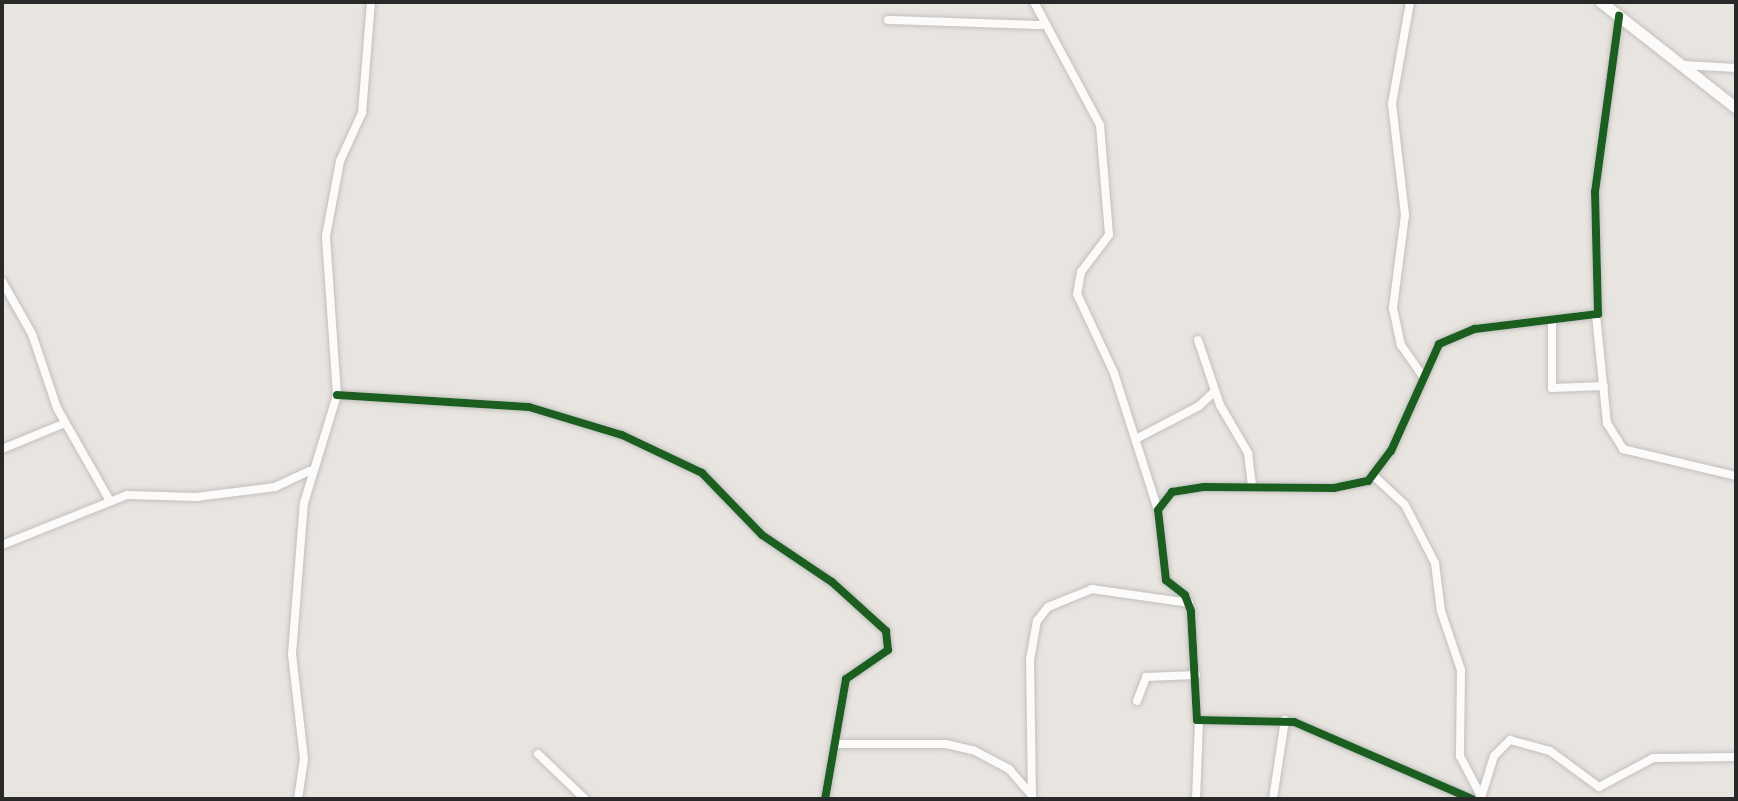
<!DOCTYPE html>
<html>
<head>
<meta charset="utf-8">
<style>
  body { margin:0 }
  #map { position:relative; width:1738px; height:801px; overflow:hidden; background:#e8e4df; font-family:Arial,sans-serif }
  div>[style] { position:absolute }
  .roads { filter:drop-shadow(0 0 2px #c1c0c1) drop-shadow(0 0 2px #c1c0c1) }
  .street>* { height:8px; margin:-4px; padding:0 4px; transform-origin:4px; border-radius:4px; background:#fcfbfa }
  .secondary>* { height:11px; margin:-5.5px; padding:0 5.5px; transform-origin:5.5px; border-radius:5.5px; background:#fcfbfa }
  .cycleway>* { height:8px; margin:-4px; padding:0 4px; transform-origin:4px; border-radius:4px; background:#1b5e20 }
  span { translate:-50% -50%; white-space:nowrap; text-align:center; line-height:1.15; -webkit-text-stroke:8px #fff; paint-order:stroke }
  .frame { position:absolute; inset:0; border:4px solid #292929; pointer-events:none }
</style>
</head>
<body>
<div id="map">
  <div class="roads">
    <div class="street">
      <div style="left:1034px;top:2px;width:140px;rotate:61.8deg"></div>
      <div style="left:1100px;top:125px;width:110px;rotate:85.3deg"></div>
      <div style="left:1109px;top:235px;width:46px;rotate:127.1deg"></div>
      <div style="left:1081px;top:272px;width:22px;rotate:100deg"></div>
      <div style="left:1077px;top:294px;width:87px;rotate:64.9deg"></div>
      <div style="left:1114px;top:373px;width:144px;rotate:72.2deg"></div>
      <div style="left:1410px;top:2px;width:104px;rotate:100deg"></div>
      <div style="left:1392px;top:104px;width:112px;rotate:83.3deg"></div>
      <div style="left:1405px;top:215px;width:94px;rotate:97.4deg"></div>
      <div style="left:1393px;top:308px;width:38px;rotate:78deg"></div>
      <div style="left:1401px;top:345px;width:39px;rotate:55deg"></div>
      <div style="left:888px;top:20px;width:153px;rotate:1.9deg"></div>
      <div style="left:1683px;top:65px;width:53px;rotate:3.2deg"></div>
      <div style="left:2px;top:281px;width:61px;rotate:60.5deg"></div>
      <div style="left:32px;top:334px;width:78px;rotate:71.3deg"></div>
      <div style="left:57px;top:408px;width:107px;rotate:60.3deg"></div>
      <div style="left:1596px;top:315px;width:109px;rotate:84.2deg"></div>
      <div style="left:1607px;top:423px;width:31px;rotate:58deg"></div>
      <div style="left:1623px;top:449px;width:116px;rotate:13.4deg"></div>
      <div style="left:1552px;top:322px;width:66px;rotate:90deg"></div>
      <div style="left:1552px;top:388px;width:52px;rotate:-2.2deg"></div>
      <div style="left:1198px;top:340px;width:69px;rotate:71.3deg"></div>
      <div style="left:1220px;top:405px;width:56px;rotate:59.7deg"></div>
      <div style="left:1248px;top:453px;width:31px;rotate:83deg"></div>
      <div style="left:337px;top:395px;width:192px;rotate:3.6deg"></div>
      <div style="left:529px;top:407px;width:97px;rotate:16.8deg"></div>
      <div style="left:622px;top:435px;width:89px;rotate:25.4deg"></div>
      <div style="left:702px;top:473px;width:86px;rotate:45.9deg"></div>
      <div style="left:762px;top:535px;width:84px;rotate:33.9deg"></div>
      <div style="left:832px;top:582px;width:73px;rotate:42.2deg"></div>
      <div style="left:886px;top:631px;width:19px;rotate:84deg"></div>
      <div style="left:888px;top:650px;width:51px;rotate:145.4deg"></div>
      <div style="left:846px;top:679px;width:122px;rotate:99.9deg"></div>
      <div style="left:1136px;top:439px;width:71px;rotate:-27.6deg"></div>
      <div style="left:1199px;top:406px;width:22px;rotate:-43deg"></div>
      <div style="left:2px;top:449px;width:68px;rotate:-22.4deg"></div>
      <div style="left:1374px;top:476px;width:42px;rotate:43.1deg"></div>
      <div style="left:1405px;top:505px;width:65px;rotate:62.7deg"></div>
      <div style="left:1435px;top:563px;width:48px;rotate:82.9deg"></div>
      <div style="left:1441px;top:611px;width:62px;rotate:71.3deg"></div>
      <div style="left:1461px;top:670px;width:86px;rotate:90.7deg"></div>
      <div style="left:1460px;top:756px;width:45px;rotate:62.3deg"></div>
      <div style="left:2px;top:545px;width:135px;rotate:-21.8deg"></div>
      <div style="left:127px;top:495px;width:69px;rotate:1.7deg"></div>
      <div style="left:196px;top:497px;width:80px;rotate:-7.2deg"></div>
      <div style="left:275px;top:487px;width:38px;rotate:-25deg"></div>
      <div style="left:1137px;top:701px;width:26px;rotate:-69deg"></div>
      <div style="left:1146px;top:677px;width:50px;rotate:-2.3deg"></div>
      <div style="left:836px;top:744px;width:110px"></div>
      <div style="left:946px;top:744px;width:28px;rotate:13deg"></div>
      <div style="left:973px;top:750px;width:41px;rotate:27.8deg"></div>
      <div style="left:1009px;top:769px;width:35px;rotate:49deg"></div>
      <div style="left:538px;top:754px;width:65px;rotate:43.8deg"></div>
      <div style="left:1481px;top:798px;width:44px;rotate:-72.8deg"></div>
      <div style="left:1494px;top:756px;width:23px;rotate:-45deg"></div>
      <div style="left:1510px;top:740px;width:41px;rotate:15.4deg"></div>
      <div style="left:1550px;top:751px;width:61px;rotate:36.3deg"></div>
      <div style="left:1599px;top:787px;width:61px;rotate:-28.2deg"></div>
      <div style="left:1653px;top:758px;width:83px;rotate:-0.7deg"></div>
      <div style="left:298px;top:799px;width:40px;rotate:-81.5deg"></div>
      <div style="left:304px;top:759px;width:106px;rotate:-96.5deg"></div>
      <div style="left:292px;top:654px;width:151px;rotate:-85.5deg"></div>
      <div style="left:304px;top:503px;width:113px;rotate:-73deg"></div>
      <div style="left:337px;top:395px;width:159px;rotate:-94deg"></div>
      <div style="left:326px;top:236px;width:76px;rotate:-79.4deg"></div>
      <div style="left:340px;top:161px;width:53px;rotate:-65.4deg"></div>
      <div style="left:362px;top:113px;width:111px;rotate:-85.4deg"></div>
      <div style="left:1032px;top:799px;width:139px;rotate:-90.8deg"></div>
      <div style="left:1030px;top:660px;width:40px;rotate:-80deg"></div>
      <div style="left:1037px;top:621px;width:18px;rotate:-52deg"></div>
      <div style="left:1048px;top:607px;width:48px;rotate:-22.2deg"></div>
      <div style="left:1092px;top:589px;width:98px;rotate:8.2deg"></div>
      <div style="left:1196px;top:799px;width:78px;rotate:-87.8deg"></div>
      <div style="left:1273px;top:799px;width:80px;rotate:-81.4deg"></div>
      <div style="left:1472px;top:799px;width:194px;rotate:-156.6deg"></div>
      <div style="left:1294px;top:722px;width:97px;rotate:-178.8deg"></div>
      <div style="left:1197px;top:720px;width:109px;rotate:-93.2deg"></div>
      <div style="left:1191px;top:611px;width:17px;rotate:-111deg"></div>
      <div style="left:1185px;top:595px;width:24px;rotate:-142deg"></div>
      <div style="left:1166px;top:580px;width:70px;rotate:-96.5deg"></div>
      <div style="left:1158px;top:510px;width:23px;rotate:-52deg"></div>
      <div style="left:1172px;top:492px;width:32px;rotate:-9deg"></div>
      <div style="left:1204px;top:487px;width:130px;rotate:0.4deg"></div>
      <div style="left:1334px;top:488px;width:35px;rotate:-12deg"></div>
      <div style="left:1368px;top:481px;width:38px;rotate:-53deg"></div>
      <div style="left:1391px;top:451px;width:117px;rotate:-65.8deg"></div>
      <div style="left:1439px;top:344px;width:39px;rotate:-23deg"></div>
      <div style="left:1475px;top:329px;width:124px;rotate:-7deg"></div>
      <div style="left:1598px;top:314px;width:122px;rotate:-91.4deg"></div>
      <div style="left:1595px;top:192px;width:178px;rotate:-82.2deg"></div>
    </div>
    <div class="secondary">
      <div style="left:1601px;top:2px;width:172px;rotate:38.1deg"></div>
    </div>
  </div>
  <div class="cycleway">
    <div style="left:337px;top:395px;width:192px;rotate:3.6deg"></div>
    <div style="left:529px;top:407px;width:97px;rotate:16.8deg"></div>
    <div style="left:622px;top:435px;width:89px;rotate:25.4deg"></div>
    <div style="left:702px;top:473px;width:86px;rotate:45.9deg"></div>
    <div style="left:762px;top:535px;width:84px;rotate:33.9deg"></div>
    <div style="left:832px;top:582px;width:73px;rotate:42.2deg"></div>
    <div style="left:886px;top:631px;width:19px;rotate:84deg"></div>
    <div style="left:888px;top:650px;width:51px;rotate:145.4deg"></div>
    <div style="left:846px;top:679px;width:122px;rotate:99.9deg"></div>
    <div style="left:1472px;top:799px;width:194px;rotate:-156.6deg"></div>
    <div style="left:1294px;top:722px;width:97px;rotate:-178.8deg"></div>
    <div style="left:1197px;top:720px;width:109px;rotate:-93.2deg"></div>
    <div style="left:1191px;top:611px;width:17px;rotate:-111deg"></div>
    <div style="left:1185px;top:595px;width:24px;rotate:-142deg"></div>
    <div style="left:1166px;top:580px;width:70px;rotate:-96.5deg"></div>
    <div style="left:1158px;top:510px;width:23px;rotate:-52deg"></div>
    <div style="left:1172px;top:492px;width:32px;rotate:-9deg"></div>
    <div style="left:1204px;top:487px;width:130px;rotate:0.4deg"></div>
    <div style="left:1334px;top:488px;width:35px;rotate:-12deg"></div>
    <div style="left:1368px;top:481px;width:38px;rotate:-53deg"></div>
    <div style="left:1391px;top:451px;width:117px;rotate:-65.8deg"></div>
    <div style="left:1439px;top:344px;width:39px;rotate:-23deg"></div>
    <div style="left:1475px;top:329px;width:124px;rotate:-7deg"></div>
    <div style="left:1598px;top:314px;width:122px;rotate:-91.4deg"></div>
    <div style="left:1595px;top:192px;width:178px;rotate:-82.2deg"></div>
  </div>
  <div class="frame"></div>
</div>
</body>
</html>
